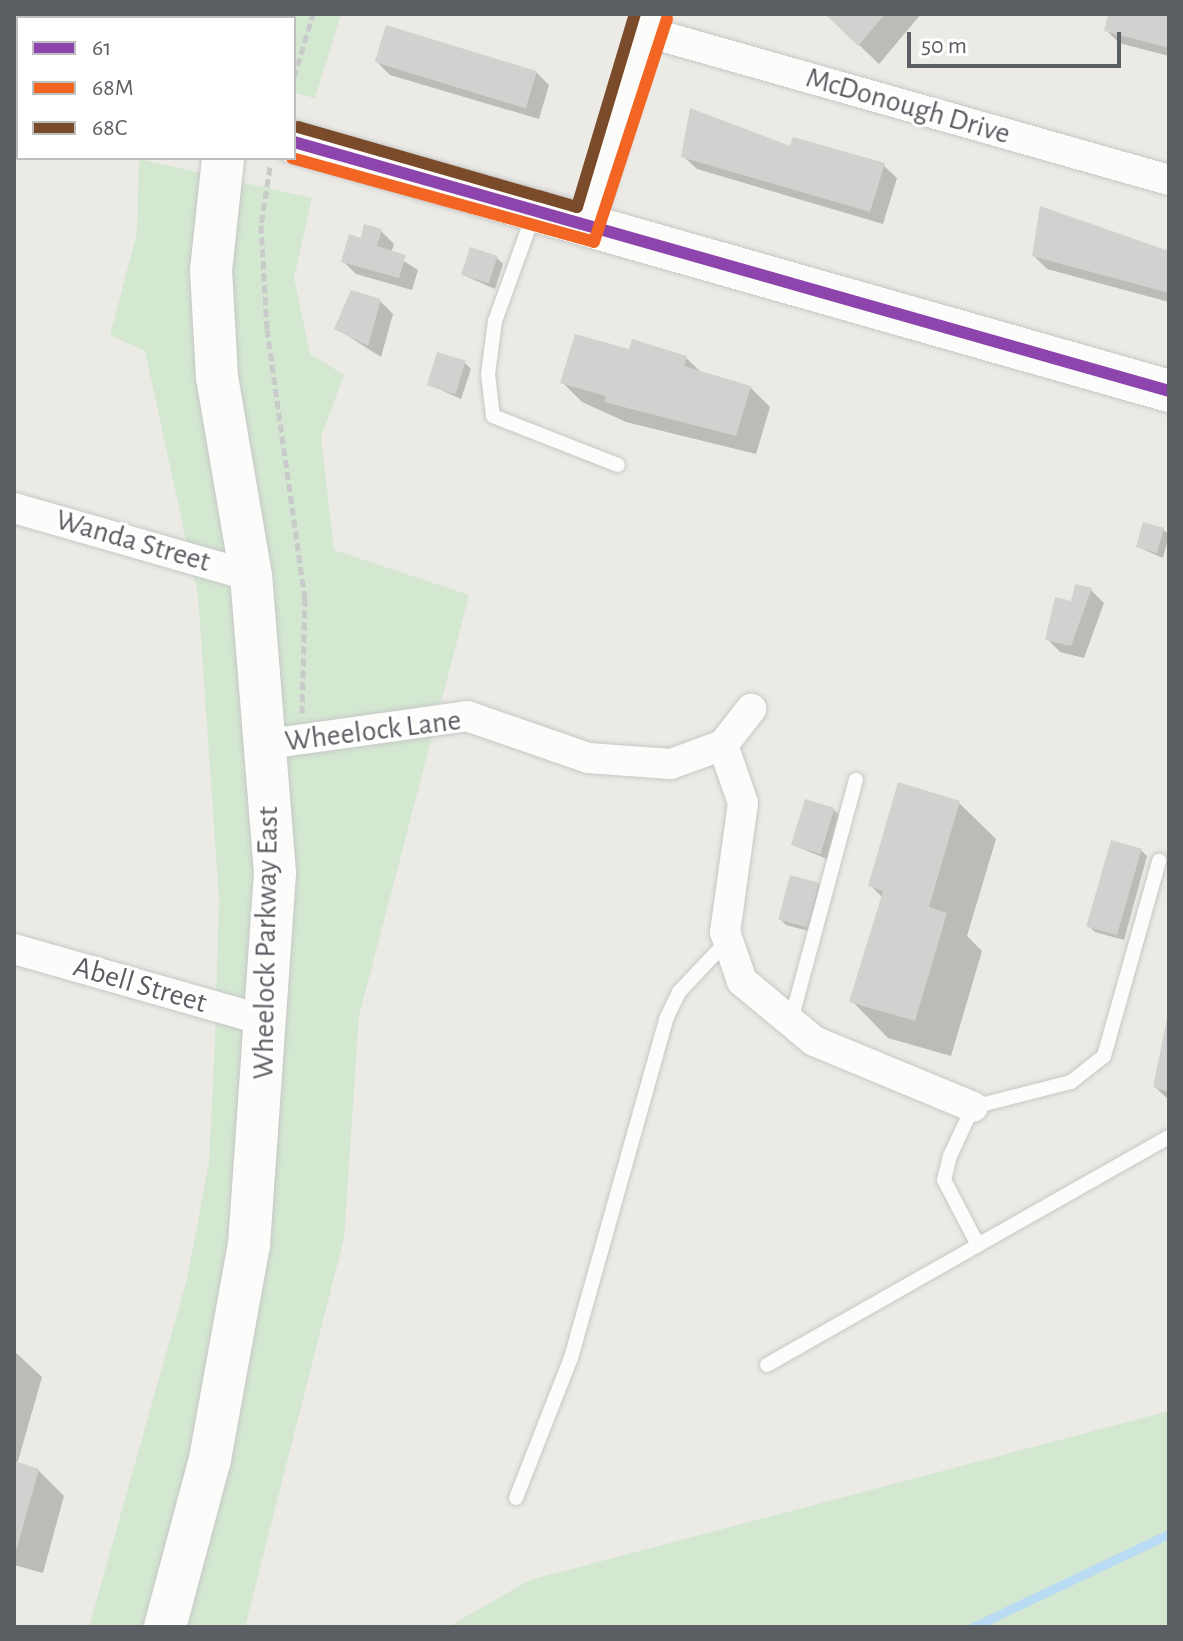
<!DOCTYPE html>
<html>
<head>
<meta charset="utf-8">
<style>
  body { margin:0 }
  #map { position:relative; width:1183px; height:1641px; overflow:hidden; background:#ebeae5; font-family:"Alegreya Sans",sans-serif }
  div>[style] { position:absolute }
  .green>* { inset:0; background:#d3e7d1 }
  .shadow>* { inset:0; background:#0003 }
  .stream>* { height:9px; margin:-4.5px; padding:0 4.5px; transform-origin:4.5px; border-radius:4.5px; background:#b9dbf4 }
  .building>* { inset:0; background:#d2d1cf; transform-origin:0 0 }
  .path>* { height:5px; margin-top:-2.5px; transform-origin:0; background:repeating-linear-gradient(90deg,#c8cbc9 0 8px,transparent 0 12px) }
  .roads { filter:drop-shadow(0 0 2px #c7c7c7) drop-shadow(0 0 2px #c7c7c7) }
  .lane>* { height:14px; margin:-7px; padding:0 7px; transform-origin:7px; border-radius:7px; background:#fcfcfb }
  .street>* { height:30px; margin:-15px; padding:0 15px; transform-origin:15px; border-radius:15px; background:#fcfcfb }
  .secondary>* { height:42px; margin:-21px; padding:0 21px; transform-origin:21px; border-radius:21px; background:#fcfcfb }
  .bus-1>* { height:12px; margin:-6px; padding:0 6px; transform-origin:6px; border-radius:6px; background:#8e44ad }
  .bus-2>* { height:12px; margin:-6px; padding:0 6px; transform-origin:6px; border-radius:6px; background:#f26522 }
  .bus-3>* { height:12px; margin:-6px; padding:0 6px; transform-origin:6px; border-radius:6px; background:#7a4b2a }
  span { translate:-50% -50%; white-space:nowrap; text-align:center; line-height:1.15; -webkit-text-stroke:6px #fff; paint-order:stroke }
  .street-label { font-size:30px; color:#5b5e63 }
  .frame { position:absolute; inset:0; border:16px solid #5b5e63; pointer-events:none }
  .legend { position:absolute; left:16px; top:16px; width:280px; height:144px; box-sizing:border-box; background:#fff; border:2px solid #bdbfc1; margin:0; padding:10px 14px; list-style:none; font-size:24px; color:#5b5e63 }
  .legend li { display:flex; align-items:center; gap:16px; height:40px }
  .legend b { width:40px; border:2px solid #bdbfc1 }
  .scale { position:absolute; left:907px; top:32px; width:214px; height:36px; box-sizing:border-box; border:4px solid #5b5e63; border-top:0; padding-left:10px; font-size:24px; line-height:28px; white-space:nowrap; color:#5b5e63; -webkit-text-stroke:6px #fff; paint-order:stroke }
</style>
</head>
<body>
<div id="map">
  <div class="green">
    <div style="clip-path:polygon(190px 14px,341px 14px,315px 98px,294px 93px,294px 18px)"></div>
    <div style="clip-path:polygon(139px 159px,312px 198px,294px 278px,310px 354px,344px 375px,321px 437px,334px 550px,469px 595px,359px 1016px,344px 1238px,245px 1627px,89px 1627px,187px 1279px,209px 1163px,215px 1041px,219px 899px,198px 595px,145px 351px,110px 335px,137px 233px)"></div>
    <div style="clip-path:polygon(1169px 1411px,1169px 1627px,448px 1627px,530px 1580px)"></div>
  </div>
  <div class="shadow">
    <div style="clip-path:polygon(827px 14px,921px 14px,879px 64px)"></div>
    <div style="clip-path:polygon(1110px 14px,1169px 14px,1169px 56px,1119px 43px,1106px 30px)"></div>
    <div style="clip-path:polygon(377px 62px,536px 72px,549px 85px,539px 119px,390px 75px)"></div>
    <div style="clip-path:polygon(691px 111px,791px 149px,883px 165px,897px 178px,883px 224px,697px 169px,683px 156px)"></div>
    <div style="clip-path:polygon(381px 231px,394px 244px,391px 253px,418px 270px,412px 290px,356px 274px,343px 261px)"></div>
    <div style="clip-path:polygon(1169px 253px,1169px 302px,1047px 269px,1034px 256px)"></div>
    <div style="clip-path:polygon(497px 258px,503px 264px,495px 289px,463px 275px)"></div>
    <div style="clip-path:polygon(380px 301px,393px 314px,381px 357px,337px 329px)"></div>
    <div style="clip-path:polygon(630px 352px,686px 358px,702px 373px,750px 387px,770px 407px,756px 454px,626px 422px,582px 402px,562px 382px)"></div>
    <div style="clip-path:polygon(465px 363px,471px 369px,461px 399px,428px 384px)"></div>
    <div style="clip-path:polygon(1163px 529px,1169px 535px,1163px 558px,1138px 547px)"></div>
    <div style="clip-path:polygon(1091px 590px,1104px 603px,1084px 658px,1060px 652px,1047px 639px)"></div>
    <div style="clip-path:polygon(959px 803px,996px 839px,967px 936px,982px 951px,951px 1056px,888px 1038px,852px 1001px,883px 898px,870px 885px)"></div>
    <div style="clip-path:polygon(834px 810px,840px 816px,827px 859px,793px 845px)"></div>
    <div style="clip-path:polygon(1141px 850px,1147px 856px,1124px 940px,1095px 932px,1089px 926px)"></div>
    <div style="clip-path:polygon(818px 885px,824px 891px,812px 932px,786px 925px,780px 919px)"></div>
    <div style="clip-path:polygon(1169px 1023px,1169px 1100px,1155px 1087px)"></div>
    <div style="clip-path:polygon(14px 1351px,42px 1377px,16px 1468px,38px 1470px,64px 1496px,43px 1573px,14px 1565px)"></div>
  </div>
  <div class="stream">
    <div style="left:973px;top:1627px;width:217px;rotate:-25.4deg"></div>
  </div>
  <div class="building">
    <div style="clip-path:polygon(825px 14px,885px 14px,858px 46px)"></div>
    <div style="clip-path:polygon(1108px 14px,1169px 14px,1169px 48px,1104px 31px)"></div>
    <div style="left:386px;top:25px;width:158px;height:39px;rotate:17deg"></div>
    <div style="clip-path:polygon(690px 108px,790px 146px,793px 137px,885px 163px,870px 212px,681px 157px)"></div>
    <div style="clip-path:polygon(1040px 206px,1169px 251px,1169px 293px,1032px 256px)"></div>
    <div style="clip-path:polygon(364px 224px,382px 229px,377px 246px,406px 255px,399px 278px,341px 262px,349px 234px,361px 238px)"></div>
    <div style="left:470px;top:247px;width:29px;height:29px;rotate:18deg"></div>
    <div style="clip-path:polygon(351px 290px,381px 299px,368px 346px,334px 329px)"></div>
    <div style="clip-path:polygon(575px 334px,629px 349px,632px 339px,687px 356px,684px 366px,751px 386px,736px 436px,604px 402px,606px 396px,560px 383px)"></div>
    <div style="left:437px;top:352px;width:30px;height:35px;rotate:17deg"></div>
    <div style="left:1143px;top:522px;width:22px;height:26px;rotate:16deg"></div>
    <div style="clip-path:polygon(1075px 584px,1092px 588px,1071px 646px,1045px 640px,1055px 597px,1071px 601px)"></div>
    <div style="clip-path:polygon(898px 782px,960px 801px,929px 907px,947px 913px,915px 1021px,849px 1002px,883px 891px,868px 886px)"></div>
    <div style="left:805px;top:799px;width:31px;height:48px;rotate:17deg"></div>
    <div style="left:1111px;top:840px;width:32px;height:90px;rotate:16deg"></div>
    <div style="left:790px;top:875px;width:30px;height:46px;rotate:15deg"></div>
    <div style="clip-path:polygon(1169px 1009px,1169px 1092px,1153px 1087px)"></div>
    <div style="clip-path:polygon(14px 1461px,39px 1469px,17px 1548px,14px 1547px)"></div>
  </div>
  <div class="path">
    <div style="left:294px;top:77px;width:66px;rotate:-73.2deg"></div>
    <div style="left:270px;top:167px;width:59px;rotate:98.8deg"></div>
    <div style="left:261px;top:225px;width:104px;rotate:86.7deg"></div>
    <div style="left:267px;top:329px;width:272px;rotate:82deg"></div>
    <div style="left:305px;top:598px;width:115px;rotate:91.5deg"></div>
  </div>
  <div class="roads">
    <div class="lane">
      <div style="left:533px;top:216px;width:112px;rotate:109.9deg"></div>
      <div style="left:495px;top:321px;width:53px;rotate:97.5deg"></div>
      <div style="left:488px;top:374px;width:42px;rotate:83.2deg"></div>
      <div style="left:493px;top:416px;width:134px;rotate:21.4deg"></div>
      <div style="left:790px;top:1024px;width:253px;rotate:-74.9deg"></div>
      <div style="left:978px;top:1245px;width:219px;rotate:-29.5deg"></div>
      <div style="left:767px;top:1365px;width:243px;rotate:-29.6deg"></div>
      <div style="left:978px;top:1245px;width:73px;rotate:-117.6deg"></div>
      <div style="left:944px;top:1180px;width:25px;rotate:-76deg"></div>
      <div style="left:950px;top:1156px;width:54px;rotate:-64.9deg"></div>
      <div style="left:973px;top:1107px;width:101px;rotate:-14.3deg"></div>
      <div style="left:1071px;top:1082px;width:42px;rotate:-38.2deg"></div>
      <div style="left:1104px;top:1056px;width:203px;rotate:-74.2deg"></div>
      <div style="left:516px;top:1498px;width:150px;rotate:-68.6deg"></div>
      <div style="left:571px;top:1358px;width:352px;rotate:-74.3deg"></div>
      <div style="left:666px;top:1019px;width:30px;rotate:-64deg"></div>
      <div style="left:679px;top:992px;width:70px;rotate:-46.7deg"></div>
    </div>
    <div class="street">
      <div style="left:647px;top:32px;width:543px;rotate:15.83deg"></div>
      <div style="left:588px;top:227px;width:222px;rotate:-73.3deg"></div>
      <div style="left:14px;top:508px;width:247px;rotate:16deg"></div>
      <div style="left:268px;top:744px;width:201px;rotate:-8deg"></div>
      <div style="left:467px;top:716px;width:128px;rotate:19.1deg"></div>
      <div style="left:588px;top:758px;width:83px;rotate:4.1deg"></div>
      <div style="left:671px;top:764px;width:55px;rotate:-20.1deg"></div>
      <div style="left:723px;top:745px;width:46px;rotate:-52.1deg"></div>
      <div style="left:723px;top:745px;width:61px;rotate:71deg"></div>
      <div style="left:743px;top:803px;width:130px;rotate:97.9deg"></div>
      <div style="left:725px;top:932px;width:52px;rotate:70.9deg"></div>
      <div style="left:742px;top:981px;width:94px;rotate:39.8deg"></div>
      <div style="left:814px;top:1041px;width:172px;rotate:22.5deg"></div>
      <div style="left:14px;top:949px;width:263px;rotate:15.9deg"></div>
    </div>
    <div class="secondary">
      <div style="left:266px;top:18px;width:4px;rotate:-76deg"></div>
      <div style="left:14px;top:63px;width:4px;rotate:14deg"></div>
      <div style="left:294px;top:142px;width:910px;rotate:15.88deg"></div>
      <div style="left:165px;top:1627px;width:174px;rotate:-75deg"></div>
      <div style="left:210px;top:1459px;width:218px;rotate:-79.7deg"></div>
      <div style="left:249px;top:1245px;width:373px;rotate:-86deg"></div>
      <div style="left:275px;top:873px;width:298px;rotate:-94.6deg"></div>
      <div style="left:251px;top:576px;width:202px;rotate:-99.7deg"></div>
      <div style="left:217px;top:377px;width:106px;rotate:-93.2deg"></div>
      <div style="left:211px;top:271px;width:114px;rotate:-83.9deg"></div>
    </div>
  </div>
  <div class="bus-1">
    <div style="left:294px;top:142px;width:910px;rotate:15.88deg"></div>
  </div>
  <div class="bus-2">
    <div style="left:292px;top:158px;width:313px;rotate:15.5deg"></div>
    <div style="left:594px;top:242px;width:235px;rotate:-71.9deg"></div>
  </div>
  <div class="bus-3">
    <div style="left:298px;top:127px;width:290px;rotate:16deg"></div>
    <div style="left:577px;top:207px;width:202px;rotate:-73.3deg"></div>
  </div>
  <div class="street-label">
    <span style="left:908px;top:106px;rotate:16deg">McDonough Drive</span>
    <span style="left:133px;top:541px;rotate:16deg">Wanda Street</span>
    <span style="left:373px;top:731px;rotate:-7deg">Wheelock Lane</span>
    <span style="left:266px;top:943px;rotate:-89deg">Wheelock Parkway East</span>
    <span style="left:140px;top:985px;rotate:16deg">Abell Street</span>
  </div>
  <div class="frame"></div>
  <ul class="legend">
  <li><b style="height:10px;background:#8e44ad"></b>61</li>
  <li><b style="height:10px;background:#f26522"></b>68M</li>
  <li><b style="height:10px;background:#7a4b2a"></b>68C</li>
  </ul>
  <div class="scale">50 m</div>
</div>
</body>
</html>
